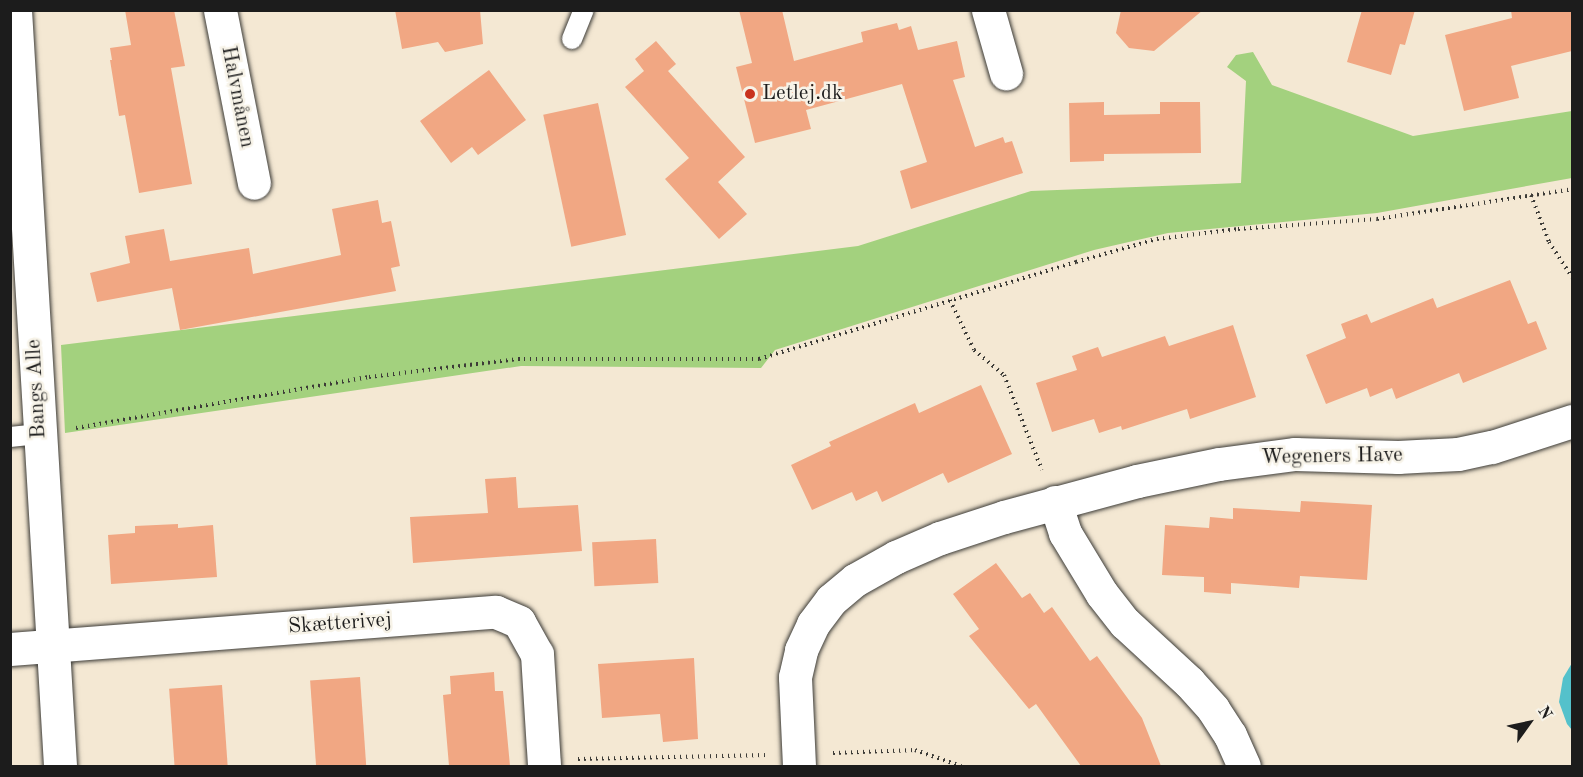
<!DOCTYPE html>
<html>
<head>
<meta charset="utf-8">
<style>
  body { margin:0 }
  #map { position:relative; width:1583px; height:777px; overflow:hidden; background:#f4e8d3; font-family:"Old Standard TT",serif }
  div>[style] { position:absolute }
  .green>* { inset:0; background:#a3d17e }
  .water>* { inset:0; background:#54c1cb }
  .building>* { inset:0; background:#f1a783; transform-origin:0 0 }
  .path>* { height:4px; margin-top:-2px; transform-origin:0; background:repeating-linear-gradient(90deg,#3c3b37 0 1.5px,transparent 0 6px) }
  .roads { filter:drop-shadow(0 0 2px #3c3b37) drop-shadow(0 0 2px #3c3b37) }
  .lane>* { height:20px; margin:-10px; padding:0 10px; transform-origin:10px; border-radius:10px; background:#fff }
  .street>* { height:33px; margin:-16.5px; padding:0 16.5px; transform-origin:16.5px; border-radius:16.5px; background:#fff }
  .dots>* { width:16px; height:16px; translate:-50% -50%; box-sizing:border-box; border:3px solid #f7f3e8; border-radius:50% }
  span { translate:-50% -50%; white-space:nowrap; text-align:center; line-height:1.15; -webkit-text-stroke:5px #f7f3e8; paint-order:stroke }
  .poi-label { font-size:21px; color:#1c1c1c }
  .left { translate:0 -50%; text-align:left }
  .street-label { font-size:21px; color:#1c1c1c }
  .frame { position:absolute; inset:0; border:12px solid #1c1c1c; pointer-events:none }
  .north { position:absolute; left:1499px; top:693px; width:60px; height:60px; -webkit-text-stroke:4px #f7f3e8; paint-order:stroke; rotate:57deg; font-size:16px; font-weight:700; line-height:24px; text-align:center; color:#1c1c1c }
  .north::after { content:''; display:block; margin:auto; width:21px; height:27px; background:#1c1c1c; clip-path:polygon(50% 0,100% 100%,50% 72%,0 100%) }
</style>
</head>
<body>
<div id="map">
  <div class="green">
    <div style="clip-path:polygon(1253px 52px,1272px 85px,1413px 136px,1572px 111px,1572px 178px,1377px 213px,1168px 233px,1094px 250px,775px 350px,761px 368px,521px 366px,65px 433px,61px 345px,858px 246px,1031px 191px,1241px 183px,1246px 81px,1227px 67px,1236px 55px)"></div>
  </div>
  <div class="water">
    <div style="clip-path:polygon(1572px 663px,1572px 730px,1567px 724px,1559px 702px,1563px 678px)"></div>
  </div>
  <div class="building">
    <div style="clip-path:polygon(125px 10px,174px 10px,185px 66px,171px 68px,192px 184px,139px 193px,125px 115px,119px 116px,110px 60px,112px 60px,110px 48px,131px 45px)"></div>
    <div style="clip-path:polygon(395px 10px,480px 10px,483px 44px,445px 52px,438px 42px,402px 49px)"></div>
    <div style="clip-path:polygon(739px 10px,782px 10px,794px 61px,863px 42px,861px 32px,897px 23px,899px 30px,911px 26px,918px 50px,957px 41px,965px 77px,953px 80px,975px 147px,1003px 137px,1005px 143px,1012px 141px,1023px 173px,911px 209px,900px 171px,927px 162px,902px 84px,806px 110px,811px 129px,755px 143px,736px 67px,752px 63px)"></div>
    <div style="clip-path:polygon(1121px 10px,1203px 10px,1154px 51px,1129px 48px,1116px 33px)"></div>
    <div style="clip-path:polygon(1362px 10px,1415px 10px,1405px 45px,1400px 44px,1391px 75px,1347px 62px)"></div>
    <div style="clip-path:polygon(1511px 10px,1572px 10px,1572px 51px,1511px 66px,1519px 98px,1464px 111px,1445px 35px,1512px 18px)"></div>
    <div style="clip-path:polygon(656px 41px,676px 64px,668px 71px,745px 157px,718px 182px,747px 214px,719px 239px,665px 179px,689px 158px,625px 87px,644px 71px,635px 59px)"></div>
    <div style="clip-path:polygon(489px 70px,526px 120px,478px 155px,472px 147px,451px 163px,420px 121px)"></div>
    <div style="clip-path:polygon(1104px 102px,1104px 115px,1160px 114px,1160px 102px,1200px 102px,1201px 153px,1104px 154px,1104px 161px,1070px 162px,1069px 103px)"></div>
    <div style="left:598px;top:103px;width:135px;height:56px;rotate:78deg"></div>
    <div style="clip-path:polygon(378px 200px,382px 223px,391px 221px,400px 266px,391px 268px,396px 291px,180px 330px,172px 288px,97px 302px,90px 273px,130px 263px,125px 236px,164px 229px,170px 261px,249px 248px,253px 274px,341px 255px,332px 209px)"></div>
    <div style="clip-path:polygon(1510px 280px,1528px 324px,1536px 321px,1547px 349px,1463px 383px,1459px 373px,1396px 399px,1392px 388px,1370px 397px,1367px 388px,1326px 404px,1306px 355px,1346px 338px,1341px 324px,1367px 314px,1371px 323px,1433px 298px,1437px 308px)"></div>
    <div style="clip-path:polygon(1233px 325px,1256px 397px,1190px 419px,1187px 409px,1122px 430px,1121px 426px,1099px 433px,1094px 419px,1052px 432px,1036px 383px,1077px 370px,1072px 356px,1098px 347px,1102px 357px,1165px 336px,1169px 346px)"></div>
    <div style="clip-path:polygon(981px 385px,1012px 454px,948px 483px,943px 473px,882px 502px,877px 491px,856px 501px,852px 492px,812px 510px,791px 465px,831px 446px,829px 442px,915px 403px,919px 413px)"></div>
    <div style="clip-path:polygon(516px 477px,518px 508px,578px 505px,582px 551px,413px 563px,410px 517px,488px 513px,485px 479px)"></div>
    <div style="clip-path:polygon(1301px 501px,1372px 505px,1367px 580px,1300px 576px,1299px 588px,1231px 583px,1231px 594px,1204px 592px,1204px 577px,1162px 575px,1165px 525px,1209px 528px,1210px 517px,1233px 519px,1233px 508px,1300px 512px)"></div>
    <div style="clip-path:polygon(178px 524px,178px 528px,213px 525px,217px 577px,111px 584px,108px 535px,135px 533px,135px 526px)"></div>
    <div style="left:656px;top:539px;width:44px;height:64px;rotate:87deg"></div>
    <div style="clip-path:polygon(996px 563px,1022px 598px,1030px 593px,1044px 613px,1052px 607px,1090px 661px,1097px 656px,1142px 718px,1161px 766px,1081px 766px,1036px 704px,1029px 709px,969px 636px,979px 629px,953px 594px)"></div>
    <div style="clip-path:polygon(694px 658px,698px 739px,663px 742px,660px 714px,602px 718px,598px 664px)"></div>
    <div style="clip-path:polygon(494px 672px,495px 691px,503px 691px,510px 766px,449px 766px,443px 695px,451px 694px,450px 676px)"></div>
    <div style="left:360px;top:677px;width:89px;height:50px;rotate:86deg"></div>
    <div style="left:222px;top:685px;width:81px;height:53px;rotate:86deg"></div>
  </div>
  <div class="path">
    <div style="left:1531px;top:195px;width:50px;rotate:69deg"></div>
    <div style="left:1549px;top:242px;width:42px;rotate:56.7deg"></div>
    <div style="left:950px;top:300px;width:55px;rotate:64.4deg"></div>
    <div style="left:974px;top:350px;width:39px;rotate:40deg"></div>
    <div style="left:1004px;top:375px;width:102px;rotate:68.2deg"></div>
    <div style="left:76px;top:428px;width:297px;rotate:-9.9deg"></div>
    <div style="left:369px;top:377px;width:150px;rotate:-6.9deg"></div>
    <div style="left:518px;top:359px;width:241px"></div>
    <div style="left:759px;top:359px;width:332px;rotate:-17deg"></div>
    <div style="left:1076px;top:262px;width:84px;rotate:-15.9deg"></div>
    <div style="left:1157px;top:239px;width:82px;rotate:-7deg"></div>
    <div style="left:1238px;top:229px;width:139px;rotate:-4.1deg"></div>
    <div style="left:1377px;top:219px;width:197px;rotate:-8.7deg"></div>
    <div style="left:833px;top:753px;width:82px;rotate:-2.1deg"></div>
    <div style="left:915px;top:750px;width:49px;rotate:19.2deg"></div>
    <div style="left:578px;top:759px;width:187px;rotate:-1.2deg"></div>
  </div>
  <div class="roads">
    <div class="lane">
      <div style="left:572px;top:39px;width:31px;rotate:-68deg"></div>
      <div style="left:10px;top:437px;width:30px;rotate:-6deg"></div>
    </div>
    <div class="street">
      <div style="left:15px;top:10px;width:757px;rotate:86.59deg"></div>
      <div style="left:220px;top:10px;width:176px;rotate:78.9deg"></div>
      <div style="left:988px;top:10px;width:66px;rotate:74.1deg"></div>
      <div style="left:1055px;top:502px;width:33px;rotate:72deg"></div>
      <div style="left:1065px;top:533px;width:71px;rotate:58.8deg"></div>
      <div style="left:1102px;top:594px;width:37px;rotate:52deg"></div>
      <div style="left:1125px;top:623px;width:87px;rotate:42.7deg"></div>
      <div style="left:1189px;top:682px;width:36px;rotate:48deg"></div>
      <div style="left:1213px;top:709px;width:31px;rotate:57deg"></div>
      <div style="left:1230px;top:735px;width:34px;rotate:66deg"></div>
      <div style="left:10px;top:649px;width:487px;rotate:-4.4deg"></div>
      <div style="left:496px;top:612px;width:25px;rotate:23deg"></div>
      <div style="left:519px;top:622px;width:37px;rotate:61deg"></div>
      <div style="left:537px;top:654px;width:112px;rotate:86.4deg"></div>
      <div style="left:799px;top:766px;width:89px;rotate:-92.6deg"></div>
      <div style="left:795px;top:677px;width:28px;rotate:-77deg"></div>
      <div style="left:801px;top:650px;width:29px;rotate:-65deg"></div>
      <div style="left:813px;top:624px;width:30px;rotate:-53deg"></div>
      <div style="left:831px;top:600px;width:31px;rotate:-40deg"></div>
      <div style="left:855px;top:580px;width:47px;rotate:-29.3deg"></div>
      <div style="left:896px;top:557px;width:48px;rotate:-23.4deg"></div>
      <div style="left:940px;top:538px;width:67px;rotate:-18.2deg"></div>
      <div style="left:1004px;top:517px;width:138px;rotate:-15.1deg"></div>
      <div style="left:1137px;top:481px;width:84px;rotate:-11.7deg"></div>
      <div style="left:1219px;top:464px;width:77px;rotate:-7.5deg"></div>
      <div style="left:1295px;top:454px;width:103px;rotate:1.7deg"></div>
      <div style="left:1398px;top:457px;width:60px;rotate:-2.9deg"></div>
      <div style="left:1458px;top:454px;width:35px;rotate:-12deg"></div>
      <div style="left:1492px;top:447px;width:84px;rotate:-18deg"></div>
    </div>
  </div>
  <div class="dots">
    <div style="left:750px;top:94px;background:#c8321e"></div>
  </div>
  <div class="poi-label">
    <span class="left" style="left:762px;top:94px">Letlej.dk</span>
  </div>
  <div class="street-label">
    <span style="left:237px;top:97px;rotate:79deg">Halvmånen</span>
    <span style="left:37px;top:389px;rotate:-93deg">Bangs Alle</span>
    <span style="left:1332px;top:457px;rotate:-1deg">Wegeners Have</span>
    <span style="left:340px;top:624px;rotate:-4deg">Skætterivej</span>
  </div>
  <div class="frame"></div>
  <div class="north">N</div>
</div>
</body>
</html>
